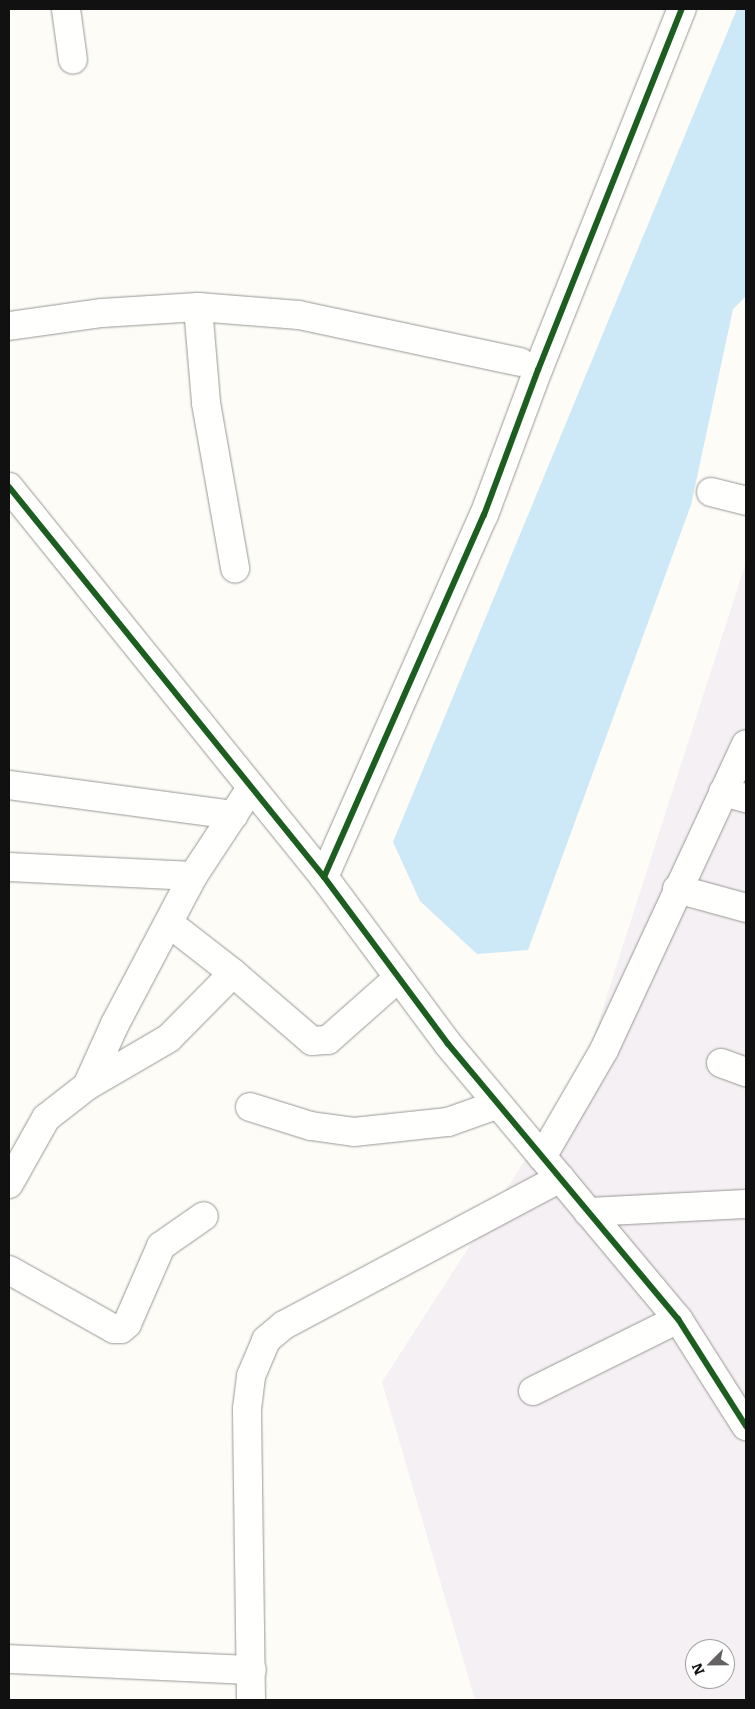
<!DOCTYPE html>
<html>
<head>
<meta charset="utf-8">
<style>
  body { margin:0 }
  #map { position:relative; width:755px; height:1709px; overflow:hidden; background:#fdfcf7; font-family:Literata,serif }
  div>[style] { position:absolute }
  .industrial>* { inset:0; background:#f5f0f3 }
  .water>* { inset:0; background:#cde8f7 }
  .roads { filter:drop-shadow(0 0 1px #979795) drop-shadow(0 0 1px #979795) }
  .minor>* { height:28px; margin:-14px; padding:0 14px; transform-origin:14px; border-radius:14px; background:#fffffe }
  .cycleway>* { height:6px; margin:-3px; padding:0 3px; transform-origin:3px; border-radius:3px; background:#1b5e20 }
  span { translate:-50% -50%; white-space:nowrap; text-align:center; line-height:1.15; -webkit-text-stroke:5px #fff; paint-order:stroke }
  .frame { position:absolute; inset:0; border:10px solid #111; pointer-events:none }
  .north { position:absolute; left:685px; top:1639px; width:50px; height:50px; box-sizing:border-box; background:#fff; border:1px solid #a0a0a0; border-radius:50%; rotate:247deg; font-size:14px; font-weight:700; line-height:20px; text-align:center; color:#111 }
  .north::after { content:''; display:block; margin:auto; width:18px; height:22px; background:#646362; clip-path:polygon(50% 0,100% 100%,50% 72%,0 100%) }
</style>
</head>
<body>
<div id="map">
  <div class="industrial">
    <div style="clip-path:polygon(evenodd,746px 562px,746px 1700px,475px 1700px,382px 1382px,583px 1070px,746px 562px,695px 1649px,725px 1649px,725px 1679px,695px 1679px,695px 1649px)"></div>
  </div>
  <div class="water">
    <div style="clip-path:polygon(737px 9px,746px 9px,746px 296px,733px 309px,691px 505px,528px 950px,477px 954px,420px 901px,393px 842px)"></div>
  </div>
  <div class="roads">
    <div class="minor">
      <div style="left:66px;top:9px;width:51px;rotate:82.2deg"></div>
      <div style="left:198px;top:307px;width:96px;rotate:85.2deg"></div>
      <div style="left:206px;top:403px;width:168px;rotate:80deg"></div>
      <div style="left:9px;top:326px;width:94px;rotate:-8deg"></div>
      <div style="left:102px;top:313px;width:96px;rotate:-3.6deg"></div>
      <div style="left:198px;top:307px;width:101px;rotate:4.5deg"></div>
      <div style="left:299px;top:315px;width:226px;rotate:12deg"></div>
      <div style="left:9px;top:487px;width:501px;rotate:51.07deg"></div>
      <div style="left:324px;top:877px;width:208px;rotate:53.4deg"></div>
      <div style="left:448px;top:1044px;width:359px;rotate:50.1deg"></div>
      <div style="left:678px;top:1319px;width:127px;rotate:57.6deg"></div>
      <div style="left:711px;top:492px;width:36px;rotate:14deg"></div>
      <div style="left:9px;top:785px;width:227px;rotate:7.6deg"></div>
      <div style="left:723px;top:792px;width:24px;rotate:15deg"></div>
      <div style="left:9px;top:867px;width:184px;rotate:2.8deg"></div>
      <div style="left:324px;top:877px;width:396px;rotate:-66.2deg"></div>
      <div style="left:484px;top:515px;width:155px;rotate:-69.6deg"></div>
      <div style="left:538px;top:370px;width:389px;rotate:-68.3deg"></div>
      <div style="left:677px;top:889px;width:72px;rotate:15.4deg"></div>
      <div style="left:170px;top:924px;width:80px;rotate:37.9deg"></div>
      <div style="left:233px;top:973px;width:104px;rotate:40.7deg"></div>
      <div style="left:312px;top:1041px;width:16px;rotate:-4deg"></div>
      <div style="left:328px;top:1040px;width:92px;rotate:-41.5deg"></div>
      <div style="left:721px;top:1063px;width:27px;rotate:20deg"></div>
      <div style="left:87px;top:1086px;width:95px;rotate:-30.3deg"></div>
      <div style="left:169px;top:1038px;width:91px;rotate:-45.4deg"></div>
      <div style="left:250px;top:1107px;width:64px;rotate:17.3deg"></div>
      <div style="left:311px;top:1126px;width:43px;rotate:7.9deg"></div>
      <div style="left:354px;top:1132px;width:95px;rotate:-6.1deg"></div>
      <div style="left:448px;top:1122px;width:51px;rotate:-19.5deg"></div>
      <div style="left:542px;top:1157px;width:124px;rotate:-59.9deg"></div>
      <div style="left:604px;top:1050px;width:337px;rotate:-65.1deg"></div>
      <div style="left:9px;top:1184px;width:76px;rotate:-60.7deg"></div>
      <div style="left:46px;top:1118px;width:52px;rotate:-38deg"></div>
      <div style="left:87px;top:1086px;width:68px;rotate:-65.7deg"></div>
      <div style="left:115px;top:1024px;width:167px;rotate:-62.2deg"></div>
      <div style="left:193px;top:876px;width:105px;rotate:-56.6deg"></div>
      <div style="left:588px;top:1212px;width:158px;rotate:-2.9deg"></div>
      <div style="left:9px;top:1270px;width:120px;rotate:29.3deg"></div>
      <div style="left:114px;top:1329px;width:7px"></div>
      <div style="left:121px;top:1329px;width:8px;rotate:-40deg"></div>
      <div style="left:127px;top:1324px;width:85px;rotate:-66.4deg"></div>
      <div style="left:161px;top:1246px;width:52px;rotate:-34.9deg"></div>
      <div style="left:533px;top:1391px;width:162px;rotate:-26.4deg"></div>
      <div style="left:9px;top:1659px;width:243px;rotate:2.6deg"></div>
      <div style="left:251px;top:1700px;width:291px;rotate:-90.8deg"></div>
      <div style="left:247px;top:1409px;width:33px;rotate:-83deg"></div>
      <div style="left:251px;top:1376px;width:39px;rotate:-67deg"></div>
      <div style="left:266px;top:1340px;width:23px;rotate:-40deg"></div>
      <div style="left:284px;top:1325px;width:313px;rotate:-28deg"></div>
    </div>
  </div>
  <div class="cycleway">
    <div style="left:9px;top:487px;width:501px;rotate:51.07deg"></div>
    <div style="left:324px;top:877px;width:208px;rotate:53.4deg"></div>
    <div style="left:448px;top:1044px;width:359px;rotate:50.1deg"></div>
    <div style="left:678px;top:1319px;width:127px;rotate:57.6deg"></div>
    <div style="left:324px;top:877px;width:396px;rotate:-66.2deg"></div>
    <div style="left:484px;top:515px;width:155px;rotate:-69.6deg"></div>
    <div style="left:538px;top:370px;width:389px;rotate:-68.3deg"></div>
  </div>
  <div class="frame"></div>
  <div class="north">N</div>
</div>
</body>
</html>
